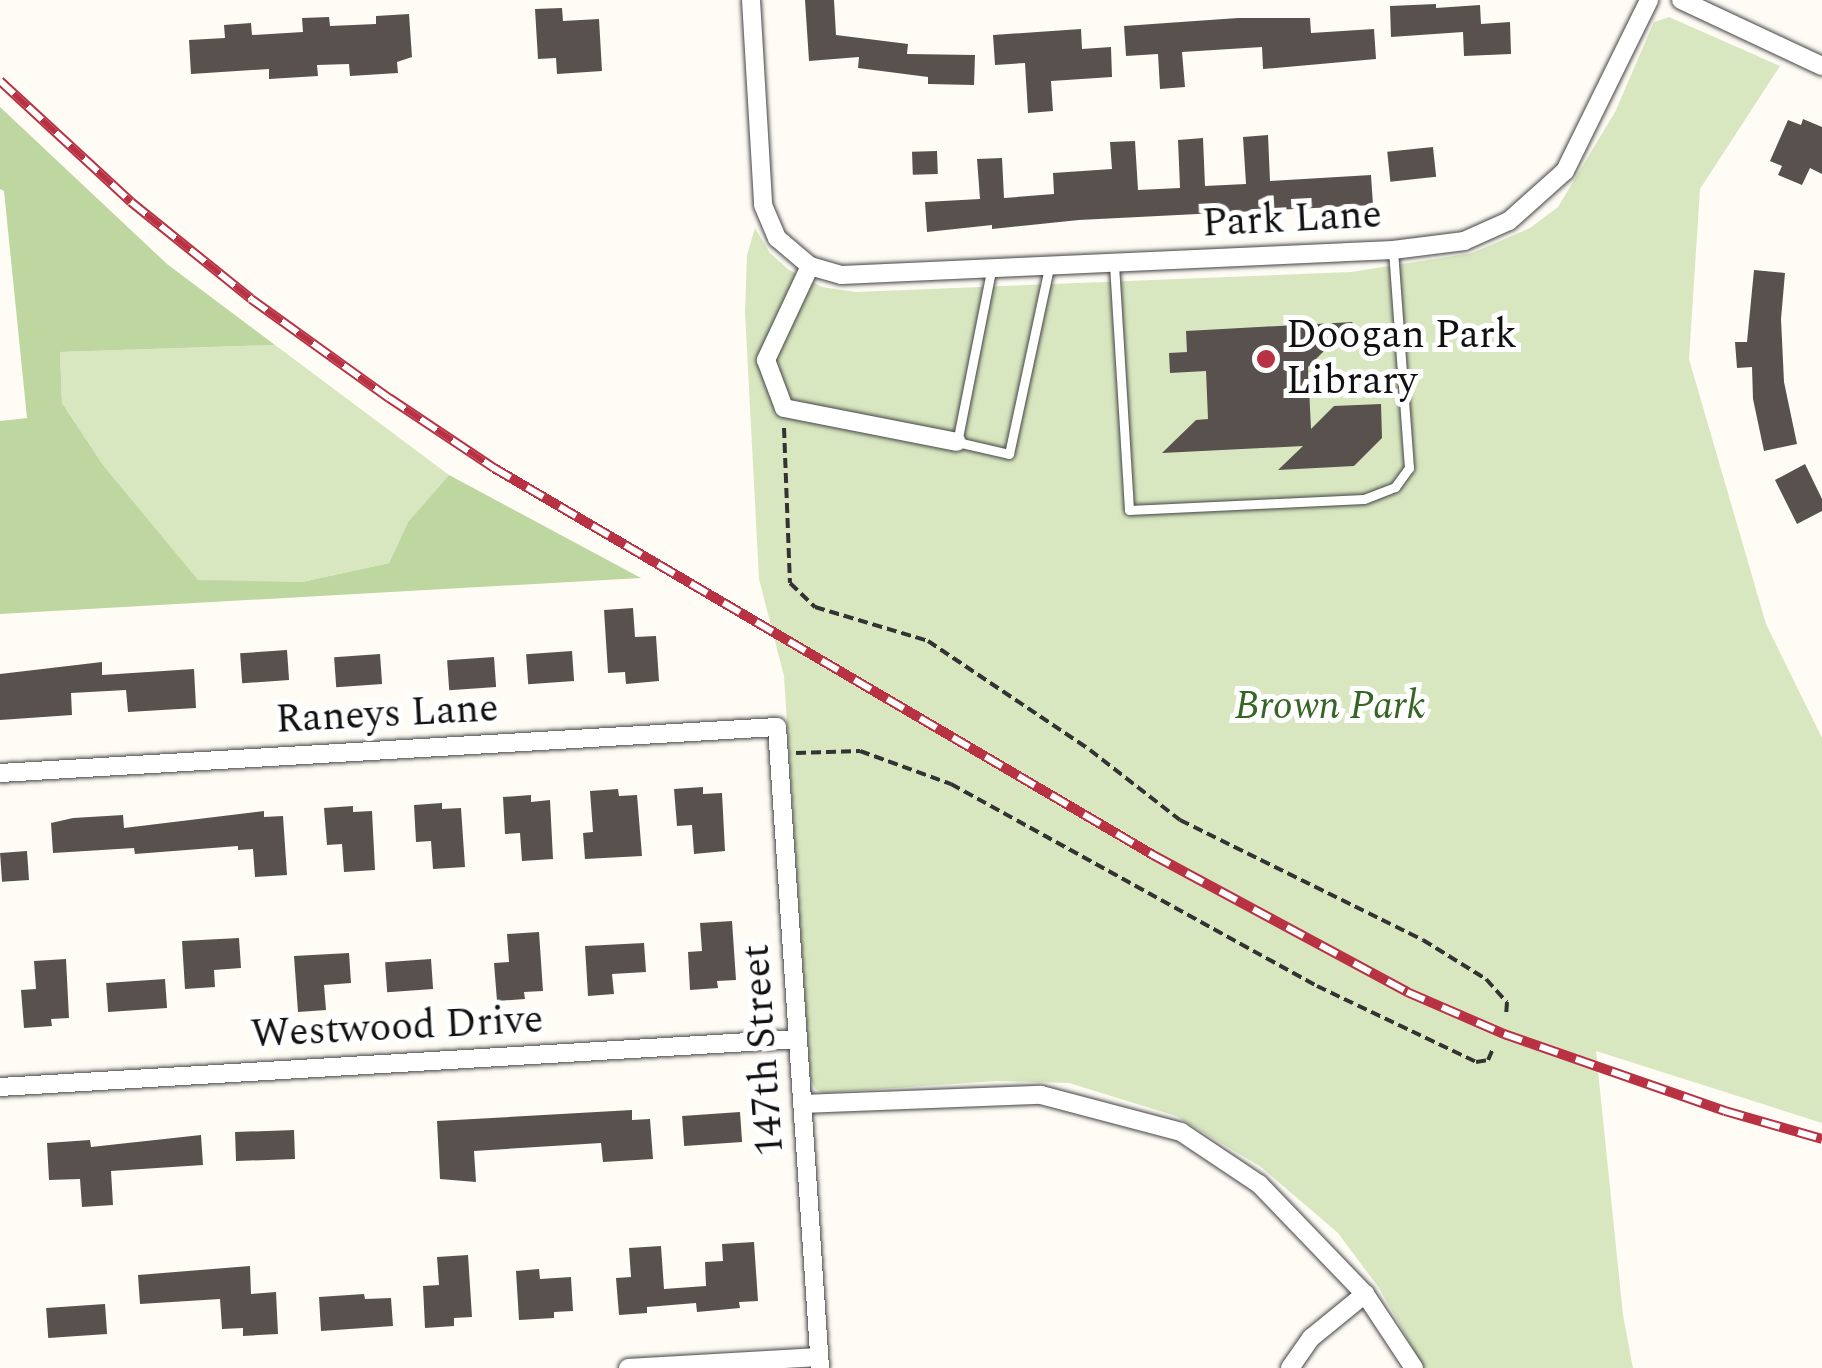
<!DOCTYPE html>
<html>
<head>
<meta charset="utf-8">
<style>
  body { margin:0 }
  #map { position:relative; width:1822px; height:1368px; overflow:hidden; background:#fefcf5; font-family:Spectral,serif }
  div>[style] { position:absolute }
  .green>* { inset:0; background:#d8e7c0 }
  .forest>* { inset:0; background:#bed7a1 }
  .building>* { inset:0; background:#59514e; transform-origin:0 0 }
  .path>* { height:4px; margin-top:-2px; transform-origin:0; background:repeating-linear-gradient(90deg,#333 0 10px,transparent 0 15px) }
  .roads { filter:drop-shadow(0 0 2px #444) drop-shadow(0 0 2px #444) }
  .service>* { height:9px; margin:-4.5px; padding:0 4.5px; transform-origin:4.5px; border-radius:4.5px; background:#fff }
  .minor>* { height:18px; margin:-9px; padding:0 9px; transform-origin:9px; border-radius:9px; background:#fff }
  .rail>* { height:10px; margin-top:-5px; transform-origin:0; background:repeating-linear-gradient(90deg,#fff 0 19px,#b83243 0 38px); box-sizing:border-box; border-block:2px solid #b83243 }
  .dots>* { width:28px; height:28px; translate:-50% -50%; box-sizing:border-box; border:5px solid #fff; border-radius:50% }
  span { translate:-50% -50%; white-space:nowrap; text-align:center; line-height:1.15; -webkit-text-stroke:10px #fff; paint-order:stroke }
  .street-label { font-size:40px; color:#111 }
  .poi-label { font-size:40px; color:#111 }
  .left { translate:0 -50%; text-align:left }
  .park-label { font-size:40px; color:#376525; font-style:italic }
</style>
</head>
<body>
<div id="map">
  <div class="green">
    <div style="clip-path:polygon(1669px 17px,1780px 66px,1700px 189px,1689px 359px,1766px 624px,1822px 738px,1822px 1123px,1596px 1051px,1623px 1315px,1633px 1368px,1424px 1368px,1379px 1288px,1338px 1233px,1261px 1167px,1176px 1116px,1069px 1083px,996px 1081px,823px 1093px,815px 1089px,810px 1076px,784px 676px,759px 579px,745px 312px,747px 255px,755px 228px,770px 253px,789px 270px,822px 287px,855px 292px,1351px 272px,1472px 253px,1530px 228px,1558px 207px,1615px 112px,1654px 22px)"></div>
    <div style="clip-path:polygon(275px 345px,449px 475px,408px 522px,389px 563px,302px 582px,198px 581px,103px 465px,62px 403px,60px 352px)"></div>
  </div>
  <div class="forest">
    <div style="clip-path:polygon(0 107px,167px 264px,275px 345px,60px 352px,62px 403px,103px 465px,198px 580px,302px 582px,389px 563px,408px 522px,449px 475px,641px 578px,0 614px,0 421px,27px 418px,4px 191px,0 189px)"></div>
  </div>
  <div class="building">
    <div style="clip-path:polygon(805px 0,834px 0,836px 35px,908px 44px,907px 54px,975px 55px,974px 85px,928px 84px,928px 77px,858px 68px,859px 57px,809px 61px)"></div>
    <div style="clip-path:polygon(1436px 4px,1436px 8px,1480px 5px,1481px 24px,1510px 22px,1511px 54px,1464px 56px,1463px 32px,1391px 37px,1390px 6px)"></div>
    <div style="clip-path:polygon(562px 8px,563px 21px,599px 19px,602px 71px,557px 74px,556px 58px,538px 59px,535px 9px)"></div>
    <div style="clip-path:polygon(409px 14px,412px 57px,397px 62px,398px 73px,350px 76px,349px 64px,317px 65px,318px 76px,269px 79px,269px 69px,191px 74px,189px 40px,225px 38px,224px 25px,251px 23px,252px 35px,303px 32px,302px 18px,329px 17px,330px 26px,376px 24px,376px 16px)"></div>
    <div style="clip-path:polygon(1238px 18px,1310px 18px,1311px 33px,1374px 29px,1376px 59px,1263px 69px,1262px 47px,1182px 52px,1185px 87px,1160px 89px,1158px 54px,1126px 56px,1124px 26px)"></div>
    <div style="clip-path:polygon(1081px 29px,1082px 49px,1111px 47px,1112px 77px,1051px 81px,1053px 111px,1028px 113px,1025px 63px,995px 65px,993px 35px)"></div>
    <div style="clip-path:polygon(1803px 119px,1822px 127px,1822px 174px,1810px 168px,1802px 185px,1778px 175px,1782px 166px,1770px 161px,1788px 120px,1801px 125px)"></div>
    <div style="clip-path:polygon(1268px 135px,1270px 181px,1371px 175px,1373px 205px,1079px 220px,992px 229px,992px 225px,927px 232px,925px 202px,980px 199px,977px 159px,1002px 158px,1004px 198px,1054px 194px,1053px 173px,1112px 169px,1110px 142px,1135px 141px,1138px 190px,1180px 188px,1178px 140px,1203px 138px,1205px 186px,1246px 184px,1243px 137px)"></div>
    <div style="left:1433px;top:147px;width:30px;height:46px;rotate:84deg"></div>
    <div style="left:937px;top:151px;width:23px;height:25px;rotate:88deg"></div>
    <div style="clip-path:polygon(1754px 270px,1785px 273px,1781px 319px,1784px 382px,1797px 444px,1764px 451px,1753px 399px,1752px 367px,1737px 368px,1735px 342px,1747px 342px)"></div>
    <div style="clip-path:polygon(1353px 322px,1308px 367px,1311px 429px,1334px 406px,1381px 404px,1382px 438px,1354px 466px,1278px 470px,1303px 446px,1162px 453px,1196px 420px,1208px 419px,1206px 371px,1170px 373px,1169px 353px,1187px 352px,1186px 331px)"></div>
    <div style="clip-path:polygon(1805px 464px,1822px 499px,1822px 511px,1797px 524px,1775px 480px)"></div>
    <div style="clip-path:polygon(633px 608px,635px 637px,656px 636px,659px 681px,626px 684px,625px 672px,608px 673px,604px 610px)"></div>
    <div style="left:287px;top:650px;width:30px;height:47px;rotate:86deg"></div>
    <div style="left:572px;top:651px;width:30px;height:46px;rotate:86deg"></div>
    <div style="left:380px;top:654px;width:30px;height:46px;rotate:86deg"></div>
    <div style="left:494px;top:657px;width:30px;height:47px;rotate:86deg"></div>
    <div style="clip-path:polygon(102px 662px,102px 675px,194px 669px,196px 708px,128px 712px,126px 690px,71px 693px,72px 715px,0 720px,0 674px)"></div>
    <div style="clip-path:polygon(703px 787px,703px 794px,722px 793px,725px 851px,694px 854px,692px 825px,677px 826px,674px 789px)"></div>
    <div style="clip-path:polygon(618px 789px,619px 796px,637px 795px,642px 856px,585px 859px,583px 833px,593px 832px,590px 791px)"></div>
    <div style="clip-path:polygon(531px 795px,531px 802px,550px 800px,553px 859px,522px 861px,520px 833px,505px 834px,503px 797px)"></div>
    <div style="clip-path:polygon(442px 803px,442px 809px,461px 808px,465px 867px,433px 869px,431px 841px,416px 842px,414px 805px)"></div>
    <div style="clip-path:polygon(353px 806px,353px 812px,372px 811px,375px 870px,344px 872px,342px 844px,327px 845px,324px 808px)"></div>
    <div style="clip-path:polygon(264px 811px,264px 817px,283px 816px,287px 875px,255px 877px,253px 849px,238px 850px,238px 846px,135px 854px,134px 848px,53px 853px,51px 823px,73px 818px,123px 815px,124px 828px)"></div>
    <div style="left:27px;top:851px;width:29px;height:27px;rotate:86deg"></div>
    <div style="clip-path:polygon(732px 921px,736px 980px,717px 981px,718px 988px,690px 990px,688px 952px,702px 951px,700px 923px)"></div>
    <div style="clip-path:polygon(539px 932px,543px 991px,524px 992px,525px 999px,497px 1001px,494px 963px,509px 962px,507px 934px)"></div>
    <div style="clip-path:polygon(239px 938px,241px 968px,214px 970px,215px 987px,185px 989px,182px 941px)"></div>
    <div style="clip-path:polygon(644px 943px,646px 972px,612px 974px,614px 994px,588px 996px,585px 946px)"></div>
    <div style="clip-path:polygon(349px 953px,351px 983px,324px 985px,326px 1010px,298px 1012px,294px 956px)"></div>
    <div style="clip-path:polygon(66px 959px,69px 1018px,51px 1019px,52px 1026px,24px 1028px,21px 990px,36px 989px,34px 961px)"></div>
    <div style="left:431px;top:959px;width:30px;height:46px;rotate:86deg"></div>
    <div style="left:165px;top:979px;width:29px;height:59px;rotate:86deg"></div>
    <div style="clip-path:polygon(632px 1110px,632px 1120px,650px 1119px,653px 1159px,603px 1162px,601px 1143px,474px 1151px,476px 1182px,440px 1179px,437px 1121px)"></div>
    <div style="left:740px;top:1112px;width:30px;height:58px;rotate:86deg"></div>
    <div style="left:294px;top:1130px;width:29px;height:59px;rotate:88deg"></div>
    <div style="clip-path:polygon(201px 1135px,203px 1165px,111px 1171px,113px 1205px,82px 1207px,80px 1179px,49px 1180px,47px 1143px,90px 1140px,91px 1147px)"></div>
    <div style="clip-path:polygon(754px 1242px,758px 1301px,739px 1302px,740px 1308px,697px 1312px,696px 1303px,647px 1307px,647px 1313px,619px 1315px,616px 1278px,631px 1277px,629px 1248px,661px 1246px,664px 1289px,706px 1286px,705px 1262px,723px 1261px,722px 1244px)"></div>
    <div style="clip-path:polygon(468px 1255px,472px 1317px,454px 1318px,454px 1326px,425px 1328px,423px 1286px,439px 1285px,437px 1257px)"></div>
    <div style="clip-path:polygon(250px 1266px,251px 1294px,276px 1292px,278px 1334px,243px 1336px,243px 1328px,222px 1329px,220px 1299px,140px 1304px,138px 1275px)"></div>
    <div style="clip-path:polygon(539px 1269px,540px 1279px,571px 1277px,573px 1311px,554px 1312px,554px 1318px,519px 1320px,516px 1271px)"></div>
    <div style="clip-path:polygon(364px 1294px,365px 1299px,391px 1298px,393px 1326px,321px 1331px,319px 1297px)"></div>
    <div style="left:105px;top:1304px;width:30px;height:59px;rotate:86deg"></div>
  </div>
  <div class="path">
    <div style="left:784px;top:428px;width:155px;rotate:87.8deg"></div>
    <div style="left:790px;top:583px;width:35px;rotate:44deg"></div>
    <div style="left:815px;top:607px;width:118px;rotate:16.7deg"></div>
    <div style="left:928px;top:641px;width:195px;rotate:33.9deg"></div>
    <div style="left:1090px;top:750px;width:114px;rotate:37.9deg"></div>
    <div style="left:1180px;top:820px;width:271px;rotate:26.3deg"></div>
    <div style="left:1423px;top:940px;width:74px;rotate:31.8deg"></div>
    <div style="left:1486px;top:979px;width:31px;rotate:48deg"></div>
    <div style="left:1507px;top:1002px;width:15px;rotate:94deg"></div>
    <div style="left:796px;top:753px;width:64px;rotate:-1.8deg"></div>
    <div style="left:860px;top:751px;width:97px;rotate:19.9deg"></div>
    <div style="left:951px;top:784px;width:418px;rotate:28.9deg"></div>
    <div style="left:1317px;top:986px;width:176px;rotate:25.5deg"></div>
    <div style="left:1476px;top:1062px;width:12px;rotate:-9deg"></div>
    <div style="left:1488px;top:1060px;width:12px;rotate:-66deg"></div>
  </div>
  <div class="roads">
    <div class="service">
      <div style="left:1114px;top:264px;width:246px;rotate:86.5deg"></div>
      <div style="left:1129px;top:510px;width:235px;rotate:-2.7deg"></div>
      <div style="left:1364px;top:499px;width:33px;rotate:-21deg"></div>
      <div style="left:1395px;top:487px;width:24px;rotate:-54deg"></div>
      <div style="left:1409px;top:468px;width:219px;rotate:-94.2deg"></div>
      <div style="left:991px;top:271px;width:174px;rotate:101.2deg"></div>
      <div style="left:957px;top:442px;width:53px;rotate:13deg"></div>
      <div style="left:1009px;top:454px;width:190px;rotate:-77.9deg"></div>
    </div>
    <div class="minor">
      <div style="left:751px;top:0;width:205px;rotate:86.6deg"></div>
      <div style="left:763px;top:205px;width:36px;rotate:67deg"></div>
      <div style="left:777px;top:238px;width:43px;rotate:40.3deg"></div>
      <div style="left:810px;top:266px;width:33px;rotate:16deg"></div>
      <div style="left:842px;top:275px;width:552px;rotate:-2.6deg"></div>
      <div style="left:1393px;top:250px;width:72px;rotate:-7.2deg"></div>
      <div style="left:1464px;top:241px;width:49px;rotate:-24deg"></div>
      <div style="left:1509px;top:221px;width:75px;rotate:-41.8deg"></div>
      <div style="left:1565px;top:171px;width:191px;rotate:-63.8deg"></div>
      <div style="left:1681px;top:0;width:156px;rotate:25.1deg"></div>
      <div style="left:810px;top:266px;width:104px;rotate:115.1deg"></div>
      <div style="left:766px;top:360px;width:51px;rotate:69.4deg"></div>
      <div style="left:784px;top:408px;width:176px;rotate:11.1deg"></div>
      <div style="left:0;top:773px;width:778px;rotate:-3.39deg"></div>
      <div style="left:777px;top:727px;width:642px;rotate:86.16deg"></div>
      <div style="left:0;top:1087px;width:799px;rotate:-3.44deg"></div>
      <div style="left:802px;top:1104px;width:239px;rotate:-2.2deg"></div>
      <div style="left:1041px;top:1095px;width:145px;rotate:14.8deg"></div>
      <div style="left:1181px;top:1132px;width:94px;rotate:33.7deg"></div>
      <div style="left:1259px;top:1184px;width:153px;rotate:46.1deg"></div>
      <div style="left:1365px;top:1294px;width:89px;rotate:56.5deg"></div>
      <div style="left:628px;top:1368px;width:191px;rotate:-3.3deg"></div>
      <div style="left:1290px;top:1368px;width:37px;rotate:-55deg"></div>
      <div style="left:1311px;top:1338px;width:70px;rotate:-39.2deg"></div>
    </div>
  </div>
  <div class="rail">
    <div style="left:0;top:81px;width:178px;rotate:42.7deg"></div>
    <div style="left:131px;top:202px;width:154px;rotate:38.9deg"></div>
    <div style="left:251px;top:299px;width:170px;rotate:35.7deg"></div>
    <div style="left:389px;top:398px;width:126px;rotate:33.7deg"></div>
    <div style="left:494px;top:468px;width:764px;rotate:30.42deg"></div>
    <div style="left:1153px;top:855px;width:289px;rotate:28.3deg"></div>
    <div style="left:1407px;top:992px;width:106px;rotate:23.4deg"></div>
    <div style="left:1504px;top:1034px;width:234px;rotate:19.2deg"></div>
    <div style="left:1725px;top:1111px;width:101px;rotate:16.1deg"></div>
  </div>
  <div class="dots">
    <div style="left:1266px;top:359px;background:#b83243"></div>
  </div>
  <div class="street-label">
    <span style="left:1292px;top:220px;rotate:-3deg">Park Lane</span>
    <span style="left:387px;top:715px;rotate:-3deg">Raneys Lane</span>
    <span style="left:397px;top:1028px;rotate:-3deg">Westwood Drive</span>
    <span style="left:764px;top:1050px;rotate:-94deg">147th Street</span>
  </div>
  <div class="poi-label">
    <span class="left" style="left:1286px;top:359px">Doogan Park<br>Library</span>
  </div>
  <div class="park-label">
    <span style="left:1330px;top:707px">Brown Park</span>
  </div>
</div>
</body>
</html>
